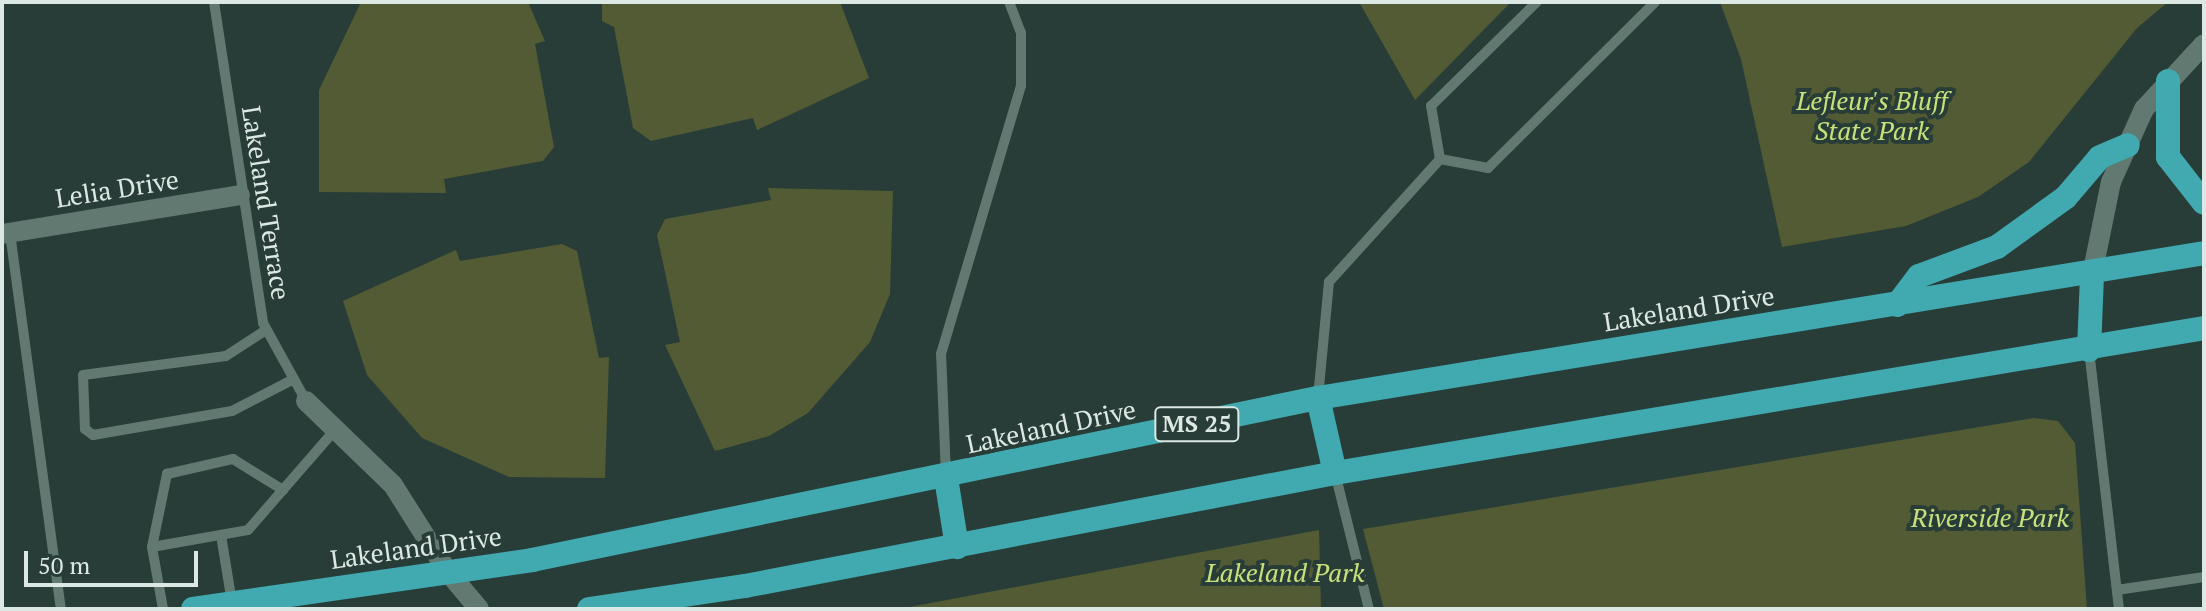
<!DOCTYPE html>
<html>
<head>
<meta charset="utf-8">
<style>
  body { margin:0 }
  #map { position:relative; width:2206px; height:611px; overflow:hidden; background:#283d37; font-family:"PT Serif",serif }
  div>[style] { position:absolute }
  .green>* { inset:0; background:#525b34 }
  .lane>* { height:10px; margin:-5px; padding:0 5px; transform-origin:5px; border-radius:5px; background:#627972 }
  .street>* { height:20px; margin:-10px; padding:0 10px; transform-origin:10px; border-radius:10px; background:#627972 }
  .highway>* { height:24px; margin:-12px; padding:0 12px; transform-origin:12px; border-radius:12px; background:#41aab1 }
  span { translate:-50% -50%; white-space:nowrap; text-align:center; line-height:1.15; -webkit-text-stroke:8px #283d37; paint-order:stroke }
  .shield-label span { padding:2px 6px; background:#283d37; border:2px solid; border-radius:6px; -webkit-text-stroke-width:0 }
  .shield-label { font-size:24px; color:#dce8e4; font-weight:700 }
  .park-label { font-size:26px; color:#c8e07c; font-style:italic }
  .street-label { font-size:26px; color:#dce8e4 }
  .frame { position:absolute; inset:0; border:4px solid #dce8e4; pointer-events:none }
  .scale { position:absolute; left:24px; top:551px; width:174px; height:36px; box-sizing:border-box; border:4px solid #dce8e4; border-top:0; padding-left:10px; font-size:24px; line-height:28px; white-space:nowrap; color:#dce8e4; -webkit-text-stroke:6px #283d37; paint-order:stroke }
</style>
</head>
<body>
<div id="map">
  <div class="green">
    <div style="clip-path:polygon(361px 2px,528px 2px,545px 41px,535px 44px,554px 147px,543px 161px,444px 179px,446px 193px,319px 192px,319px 90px)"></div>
    <div style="clip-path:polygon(602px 2px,840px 2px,869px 78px,757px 130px,753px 118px,651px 141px,633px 128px,614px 27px,602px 21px)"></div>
    <div style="clip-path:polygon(1359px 2px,1511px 2px,1415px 100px)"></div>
    <div style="clip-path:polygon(1720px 2px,2168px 2px,2137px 28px,2029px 162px,1978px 197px,1906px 226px,1782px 247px,1741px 59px)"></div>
    <div style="clip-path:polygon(768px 188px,893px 191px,890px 294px,870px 342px,808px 413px,769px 436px,715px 451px,665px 345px,680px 342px,657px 235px,665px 219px,771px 200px)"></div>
    <div style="clip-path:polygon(562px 244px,577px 251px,599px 358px,609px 357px,605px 478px,509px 477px,422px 438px,367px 375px,343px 301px,456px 250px,460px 261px)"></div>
    <div style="clip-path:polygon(2034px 418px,2058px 421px,2075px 443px,2087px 609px,1384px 609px,1363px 529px)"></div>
    <div style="clip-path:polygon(1319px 530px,1321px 609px,899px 609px)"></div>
  </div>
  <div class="lane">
    <div style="left:214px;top:2px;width:325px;rotate:81.3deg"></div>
    <div style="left:263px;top:323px;width:89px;rotate:61.1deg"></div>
    <div style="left:1440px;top:159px;width:49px;rotate:10.6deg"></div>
    <div style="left:1488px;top:168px;width:235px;rotate:-44.8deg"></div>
    <div style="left:1440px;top:159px;width:54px;rotate:-99.6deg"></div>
    <div style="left:1431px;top:106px;width:148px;rotate:-44.5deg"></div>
    <div style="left:10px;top:233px;width:379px;rotate:82.3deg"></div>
    <div style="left:266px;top:330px;width:48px;rotate:147deg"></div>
    <div style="left:226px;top:356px;width:144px;rotate:172.4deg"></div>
    <div style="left:83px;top:375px;width:54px;rotate:87.9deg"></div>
    <div style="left:85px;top:429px;width:10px;rotate:37deg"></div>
    <div style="left:93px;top:435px;width:141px;rotate:-9.8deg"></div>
    <div style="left:232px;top:411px;width:68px;rotate:-27.3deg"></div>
    <div style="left:2089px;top:350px;width:261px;rotate:83.4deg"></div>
    <div style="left:1318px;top:398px;width:117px;rotate:-84.6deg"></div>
    <div style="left:1329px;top:282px;width:166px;rotate:-47.9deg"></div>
    <div style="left:1335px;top:473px;width:140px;rotate:76deg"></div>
    <div style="left:946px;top:476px;width:122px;rotate:-92.3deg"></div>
    <div style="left:941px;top:354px;width:280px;rotate:-73.4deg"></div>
    <div style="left:1021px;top:86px;width:53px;rotate:-90deg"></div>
    <div style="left:1021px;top:33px;width:33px;rotate:-111deg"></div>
    <div style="left:221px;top:535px;width:69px;rotate:80.8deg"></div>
    <div style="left:152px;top:547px;width:75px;rotate:-78.4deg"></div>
    <div style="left:167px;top:474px;width:68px;rotate:-12.8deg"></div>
    <div style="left:233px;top:459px;width:59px;rotate:31.8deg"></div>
    <div style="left:2117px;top:590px;width:88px;rotate:-8.5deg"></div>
    <div style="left:163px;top:609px;width:63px;rotate:-100.1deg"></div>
    <div style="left:152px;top:547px;width:97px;rotate:-10deg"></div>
    <div style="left:248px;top:530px;width:131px;rotate:-49deg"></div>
  </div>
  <div class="street">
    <div style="left:2px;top:234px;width:241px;rotate:-9.3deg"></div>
    <div style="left:2092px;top:275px;width:95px;rotate:-78.5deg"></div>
    <div style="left:2111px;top:182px;width:80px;rotate:-65.7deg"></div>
    <div style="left:2144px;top:109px;width:88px;rotate:-47.3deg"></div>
    <div style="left:306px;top:401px;width:121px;rotate:44deg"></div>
    <div style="left:393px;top:485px;width:103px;rotate:57.7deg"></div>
    <div style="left:448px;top:572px;width:48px;rotate:50deg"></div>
  </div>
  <div class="highway">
    <div style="left:2168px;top:81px;width:76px;rotate:90deg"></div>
    <div style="left:2168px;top:157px;width:58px;rotate:52deg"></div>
    <div style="left:1897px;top:305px;width:36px;rotate:-53deg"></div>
    <div style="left:1919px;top:276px;width:83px;rotate:-20.4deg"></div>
    <div style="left:1997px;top:247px;width:85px;rotate:-35.9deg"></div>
    <div style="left:2066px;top:197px;width:52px;rotate:-49.6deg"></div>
    <div style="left:2100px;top:157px;width:30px;rotate:-23deg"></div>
    <div style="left:2089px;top:350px;width:75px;rotate:-87.7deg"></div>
    <div style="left:1318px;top:398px;width:77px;rotate:77.2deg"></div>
    <div style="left:946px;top:478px;width:70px;rotate:80.9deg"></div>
    <div style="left:193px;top:609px;width:343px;rotate:-8.2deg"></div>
    <div style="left:532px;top:560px;width:803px;rotate:-11.65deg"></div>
    <div style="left:1318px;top:398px;width:898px;rotate:-9.29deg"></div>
    <div style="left:589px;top:609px;width:158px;rotate:-8.4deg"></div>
    <div style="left:745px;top:586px;width:601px;rotate:-10.84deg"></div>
    <div style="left:1335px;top:473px;width:881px;rotate:-9.47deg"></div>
  </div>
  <div class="shield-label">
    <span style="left:1197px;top:424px">MS 25</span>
  </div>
  <div class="park-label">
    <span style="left:1872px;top:116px">Lefleur's Bluff<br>State Park</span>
    <span style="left:1990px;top:518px">Riverside Park</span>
    <span style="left:1285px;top:573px">Lakeland Park</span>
  </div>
  <div class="street-label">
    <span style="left:117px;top:189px;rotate:-9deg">Lelia Drive</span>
    <span style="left:266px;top:203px;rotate:81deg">Lakeland Terrace</span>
    <span style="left:1689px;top:309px;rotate:-9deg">Lakeland Drive</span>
    <span style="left:1051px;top:427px;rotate:-12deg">Lakeland Drive</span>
    <span style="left:416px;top:548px;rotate:-8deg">Lakeland Drive</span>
  </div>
  <div class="frame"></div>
  <div class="scale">50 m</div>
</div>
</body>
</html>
